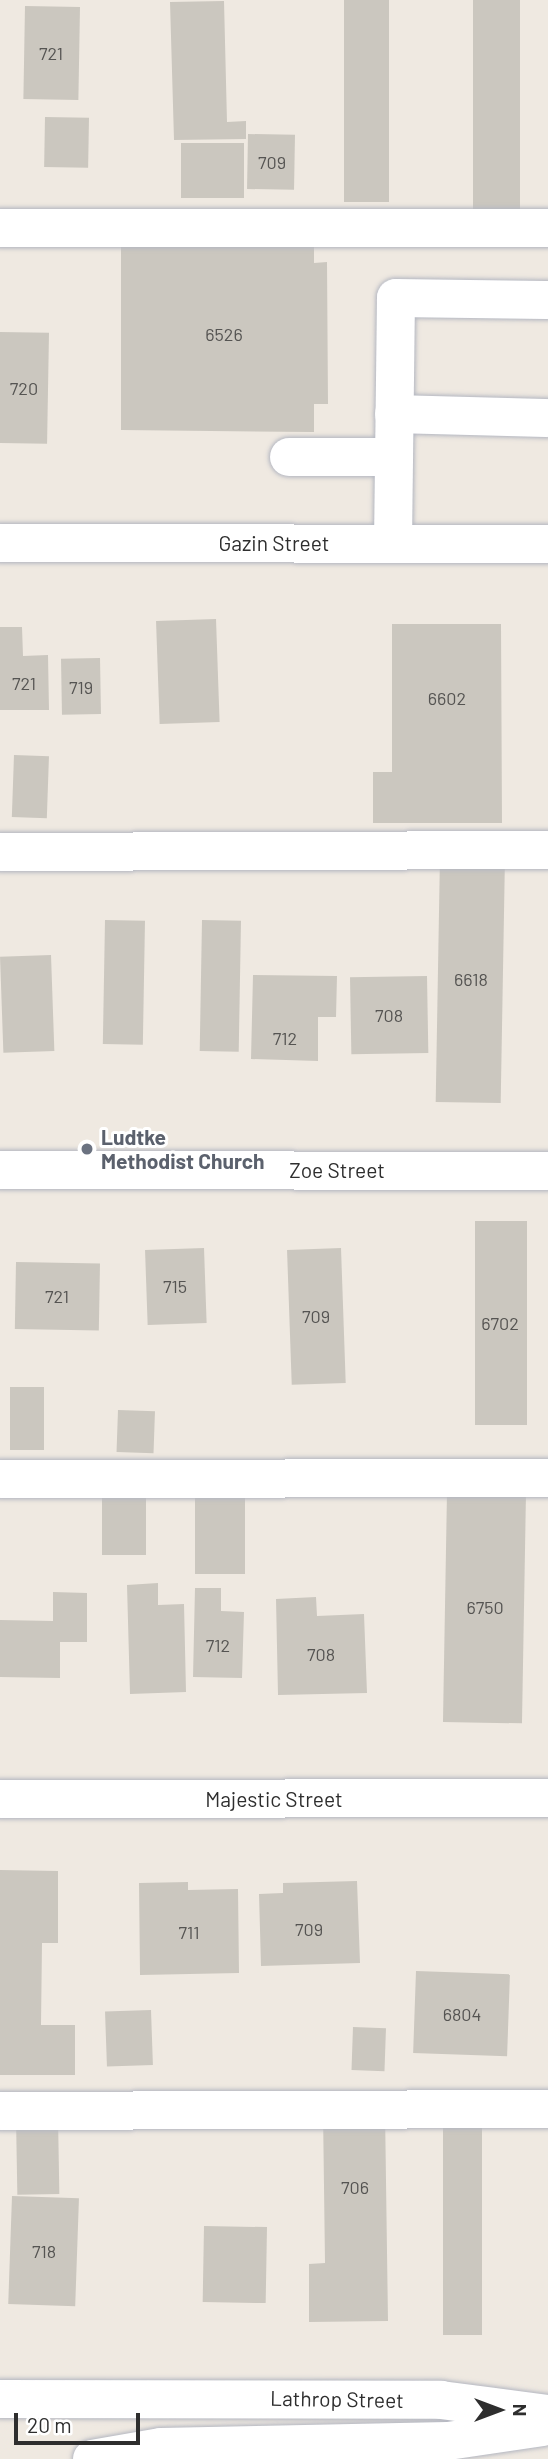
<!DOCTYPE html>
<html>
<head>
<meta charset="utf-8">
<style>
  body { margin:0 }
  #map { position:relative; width:548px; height:2459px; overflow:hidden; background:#efe9e1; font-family:Barlow,sans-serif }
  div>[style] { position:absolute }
  .building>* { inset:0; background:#cbc7bf; transform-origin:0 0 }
  .roads { filter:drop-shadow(0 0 2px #b4b7c1) drop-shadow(0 0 2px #b4b7c1) }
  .minor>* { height:38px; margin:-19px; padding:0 19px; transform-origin:19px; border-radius:19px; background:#fff }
  .dots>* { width:19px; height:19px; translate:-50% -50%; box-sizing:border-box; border:4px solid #fff; border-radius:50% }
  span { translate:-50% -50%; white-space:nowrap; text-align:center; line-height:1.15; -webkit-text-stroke:6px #fff; paint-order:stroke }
  .number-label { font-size:18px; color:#555452 }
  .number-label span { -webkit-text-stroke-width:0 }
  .street-label { font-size:21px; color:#2e2e2e }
  .worship-label { font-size:21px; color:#5b616d; font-weight:700 }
  .left { translate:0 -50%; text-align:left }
  .north { position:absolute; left:464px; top:2375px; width:70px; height:70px; -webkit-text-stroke:5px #fff; paint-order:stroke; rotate:90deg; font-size:19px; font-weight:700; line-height:28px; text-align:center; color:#2e2e2e }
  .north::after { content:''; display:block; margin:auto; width:24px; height:32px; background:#2e2e2e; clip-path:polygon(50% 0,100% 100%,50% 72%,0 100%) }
  .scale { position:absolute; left:14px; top:2413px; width:126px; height:32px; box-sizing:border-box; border:4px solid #2e2e2e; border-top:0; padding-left:9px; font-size:21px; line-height:24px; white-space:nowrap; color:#2e2e2e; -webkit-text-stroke:5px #fff; paint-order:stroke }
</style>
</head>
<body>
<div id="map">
  <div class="building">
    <div style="left:344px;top:0;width:45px;height:202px"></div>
    <div style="left:473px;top:0;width:47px;height:210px"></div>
    <div style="clip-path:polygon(224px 1px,227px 122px,246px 121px,246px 139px,174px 140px,170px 2px)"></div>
    <div style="left:25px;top:6px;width:55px;height:93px;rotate:1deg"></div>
    <div style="left:45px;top:117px;width:44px;height:50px;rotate:1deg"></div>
    <div style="left:248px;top:134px;width:47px;height:55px;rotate:1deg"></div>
    <div style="left:244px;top:143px;width:55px;height:63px;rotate:90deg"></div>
    <div style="clip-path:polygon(121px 237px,314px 237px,314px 263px,327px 262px,328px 404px,314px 404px,314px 432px,121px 430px)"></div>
    <div style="left:0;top:332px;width:49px;height:111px;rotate:1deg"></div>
    <div style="left:216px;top:619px;width:103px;height:60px;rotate:88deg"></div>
    <div style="clip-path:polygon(392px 624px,501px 624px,502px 823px,373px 823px,373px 772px,392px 772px)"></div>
    <div style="clip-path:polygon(0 627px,22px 627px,23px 656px,48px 655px,49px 710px,0 710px)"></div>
    <div style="left:100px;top:658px;width:56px;height:39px;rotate:89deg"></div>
    <div style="left:14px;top:755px;width:35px;height:62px;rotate:2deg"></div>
    <div style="left:440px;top:855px;width:65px;height:247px;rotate:1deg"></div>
    <div style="left:105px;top:920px;width:40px;height:124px;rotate:1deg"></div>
    <div style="left:202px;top:920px;width:39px;height:131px;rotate:1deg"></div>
    <div style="left:51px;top:955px;width:96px;height:51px;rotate:88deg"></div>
    <div style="clip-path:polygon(253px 975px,337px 976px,336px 1017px,318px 1017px,318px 1061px,251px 1059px)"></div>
    <div style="left:427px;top:976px;width:77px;height:77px;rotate:89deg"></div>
    <div style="left:475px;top:1221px;width:52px;height:204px"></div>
    <div style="left:204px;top:1248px;width:75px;height:59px;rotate:88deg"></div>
    <div style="left:341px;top:1248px;width:135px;height:54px;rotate:88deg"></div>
    <div style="left:16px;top:1262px;width:84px;height:67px;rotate:1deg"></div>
    <div style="left:10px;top:1387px;width:34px;height:63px"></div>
    <div style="left:118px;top:1410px;width:37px;height:42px;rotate:2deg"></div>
    <div style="left:195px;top:1485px;width:50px;height:89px"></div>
    <div style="left:102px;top:1489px;width:44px;height:66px"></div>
    <div style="left:447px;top:1492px;width:79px;height:230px;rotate:1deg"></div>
    <div style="clip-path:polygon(158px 1583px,158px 1605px,184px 1604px,186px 1692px,130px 1694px,127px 1585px)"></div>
    <div style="clip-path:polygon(195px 1588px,221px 1588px,221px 1611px,244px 1612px,242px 1678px,193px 1677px)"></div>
    <div style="clip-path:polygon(53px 1592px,87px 1593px,87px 1642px,60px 1642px,60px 1678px,0 1677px,0 1620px,53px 1621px)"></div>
    <div style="clip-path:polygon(316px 1597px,317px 1616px,364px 1614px,367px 1693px,278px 1695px,276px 1599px)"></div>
    <div style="clip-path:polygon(0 1870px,58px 1871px,58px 1943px,42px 1943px,41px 2025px,75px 2025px,75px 2075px,0 2075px)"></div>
    <div style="clip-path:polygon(357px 1881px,360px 1963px,261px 1966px,259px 1894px,283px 1893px,283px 1883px)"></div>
    <div style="clip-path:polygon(188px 1882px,188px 1890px,238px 1889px,239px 1973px,140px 1975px,139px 1883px)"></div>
    <div style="left:416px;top:1971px;width:94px;height:82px;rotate:2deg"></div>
    <div style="left:151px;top:2010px;width:55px;height:46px;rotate:88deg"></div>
    <div style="left:353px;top:2027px;width:33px;height:43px;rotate:2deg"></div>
    <div style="clip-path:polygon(385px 2110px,388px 2321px,309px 2322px,309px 2264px,325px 2263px,323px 2111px)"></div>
    <div style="left:58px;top:2117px;width:77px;height:42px;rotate:89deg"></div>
    <div style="left:443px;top:2126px;width:39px;height:209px"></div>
    <div style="left:12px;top:2196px;width:67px;height:108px;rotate:2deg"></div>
    <div style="left:204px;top:2226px;width:63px;height:76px;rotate:1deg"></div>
  </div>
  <div class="roads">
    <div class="minor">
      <div style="left:0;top:228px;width:548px"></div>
      <div style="left:394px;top:414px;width:154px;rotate:1.5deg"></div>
      <div style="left:289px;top:457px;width:105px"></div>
      <div style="left:0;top:543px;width:548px;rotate:0.1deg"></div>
      <div style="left:393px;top:543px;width:245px;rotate:-89.3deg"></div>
      <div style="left:396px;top:298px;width:152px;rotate:0.8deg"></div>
      <div style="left:0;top:852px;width:548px;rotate:-0.21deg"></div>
      <div style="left:0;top:1170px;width:548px;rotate:0.1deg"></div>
      <div style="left:0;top:1479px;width:548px;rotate:-0.1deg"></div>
      <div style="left:0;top:1799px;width:548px;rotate:-0.1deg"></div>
      <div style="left:0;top:2111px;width:548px;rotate:-0.21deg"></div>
      <div style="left:0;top:2399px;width:441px;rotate:0.1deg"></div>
      <div style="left:441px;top:2400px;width:108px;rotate:7.5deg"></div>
      <div style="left:92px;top:2459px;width:70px;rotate:-9.9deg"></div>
      <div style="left:161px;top:2447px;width:287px;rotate:-1.2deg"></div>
      <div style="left:448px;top:2441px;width:96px;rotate:-8.4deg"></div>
    </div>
  </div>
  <div class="dots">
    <div style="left:87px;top:1149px;background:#6b7280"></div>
  </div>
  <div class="number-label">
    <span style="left:51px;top:53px">721</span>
    <span style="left:272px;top:162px">709</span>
    <span style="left:224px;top:334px">6526</span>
    <span style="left:24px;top:388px">720</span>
    <span style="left:24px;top:683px">721</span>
    <span style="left:81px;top:687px">719</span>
    <span style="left:447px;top:698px">6602</span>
    <span style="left:471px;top:979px">6618</span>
    <span style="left:389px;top:1015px">708</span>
    <span style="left:285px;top:1038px">712</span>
    <span style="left:175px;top:1286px">715</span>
    <span style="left:57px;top:1296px">721</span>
    <span style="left:316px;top:1316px">709</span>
    <span style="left:500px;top:1323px">6702</span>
    <span style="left:485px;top:1607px">6750</span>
    <span style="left:218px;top:1645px">712</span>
    <span style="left:321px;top:1654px">708</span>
    <span style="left:309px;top:1929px">709</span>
    <span style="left:189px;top:1932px">711</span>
    <span style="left:462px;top:2014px">6804</span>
    <span style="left:355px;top:2187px">706</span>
    <span style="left:44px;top:2251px">718</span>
  </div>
  <div class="street-label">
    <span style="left:274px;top:543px">Gazin Street</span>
    <span style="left:337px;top:1170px">Zoe Street</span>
    <span style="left:274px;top:1799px">Majestic Street</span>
    <span style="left:337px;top:2399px;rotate:1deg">Lathrop Street</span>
  </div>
  <div class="worship-label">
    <span class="left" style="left:101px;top:1149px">Ludtke<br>Methodist Church</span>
  </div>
  <div class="north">N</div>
  <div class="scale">20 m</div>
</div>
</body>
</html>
